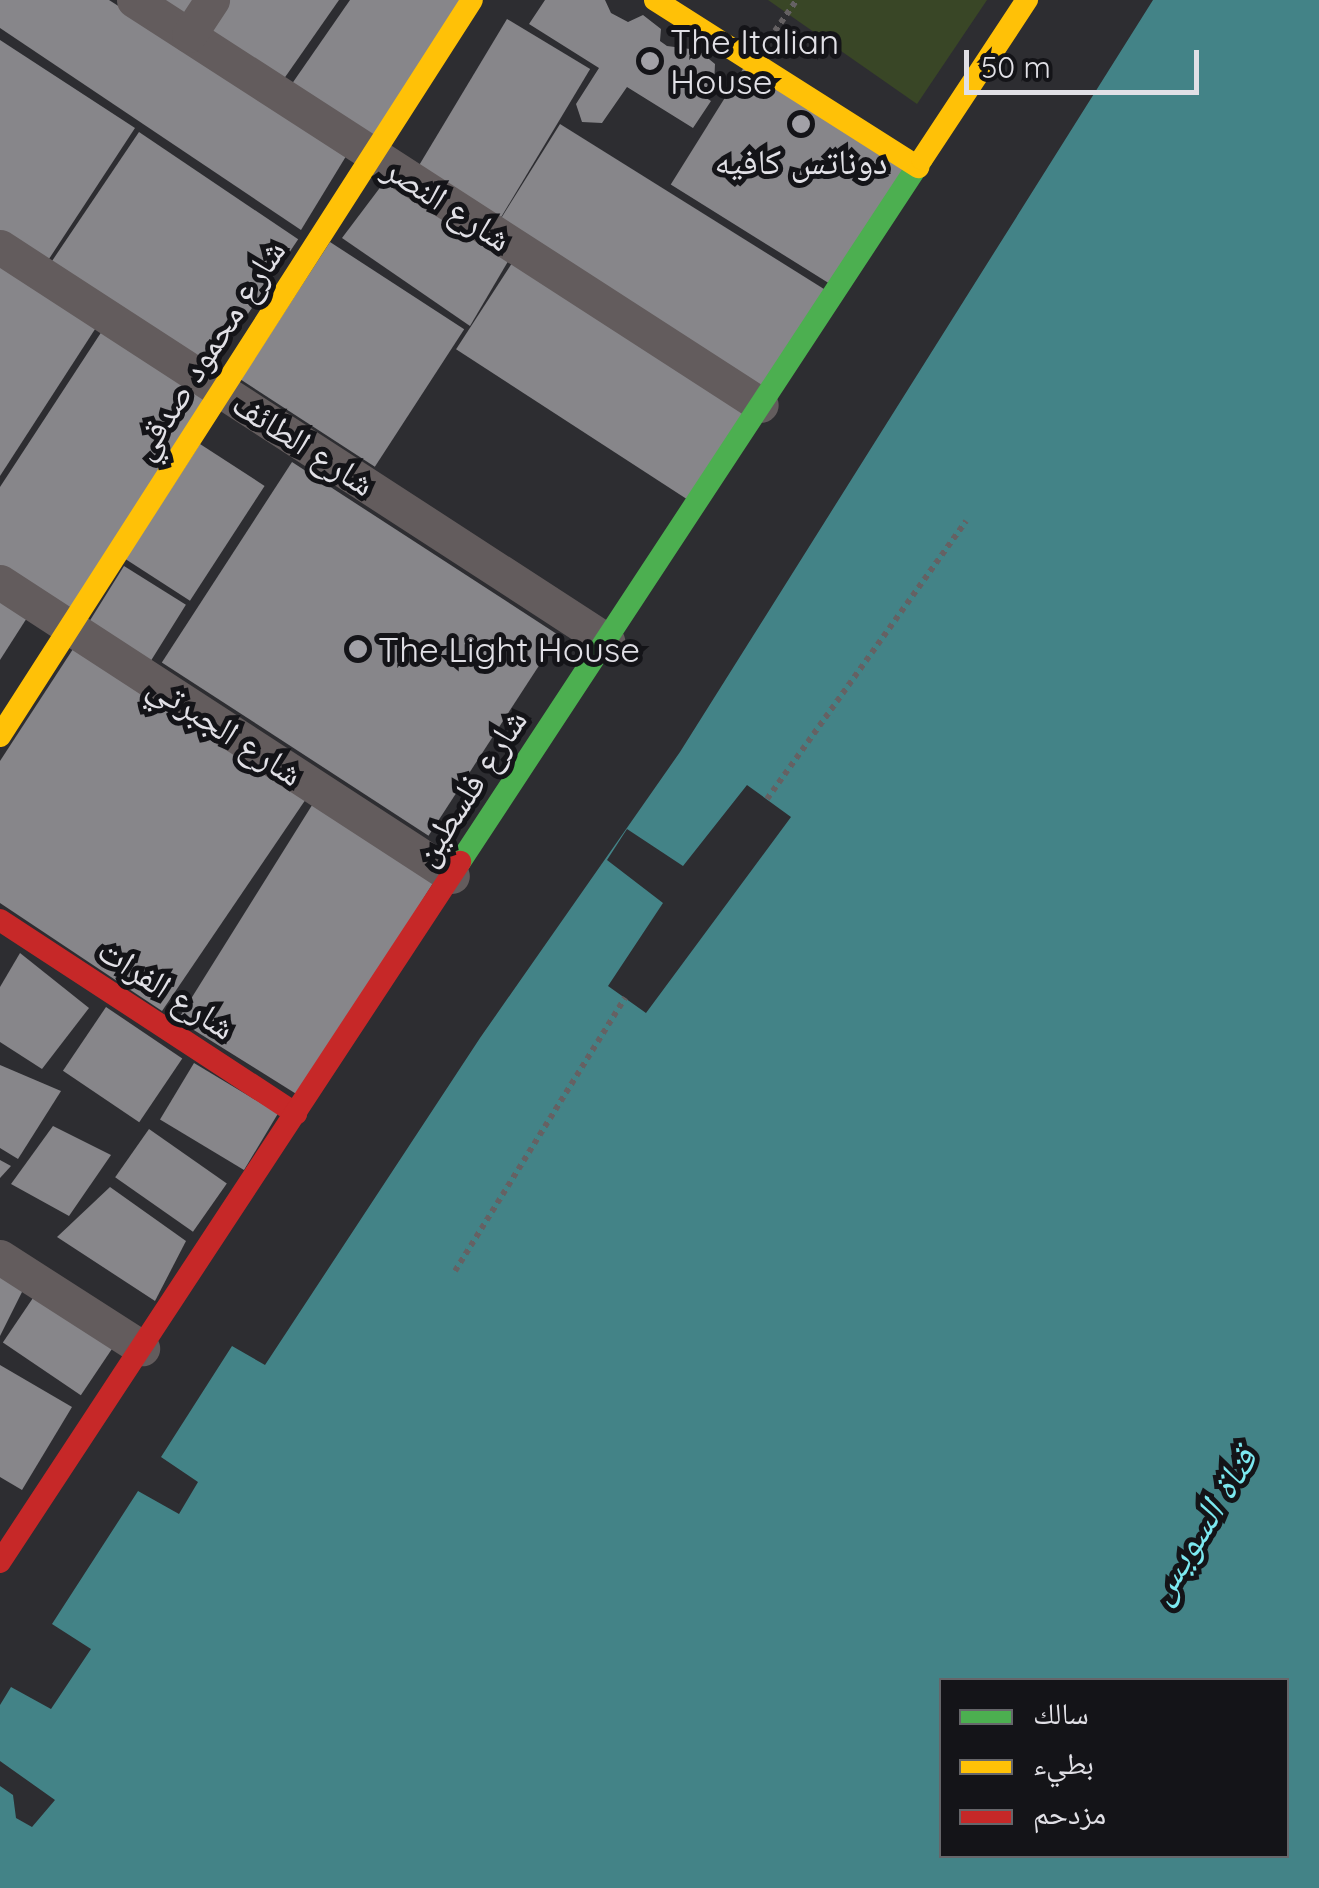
<!DOCTYPE html>
<html>
<head>
<meta charset="utf-8">
<style>
  body { margin:0 }
  #map { position:relative; width:1319px; height:1888px; overflow:hidden; background:#2d2d31; font-family:Quicksand,"Noto Naskh Arabic",sans-serif }
  div>[style] { position:absolute }
  .green>* { inset:0; background:#394626 }
  .water>* { inset:0; background:#438387 }
  .pier>* { inset:0; background:#2d2d31 }
  .building>* { inset:0; background:#87868a; transform-origin:0 0 }
  .path>* { height:6px; margin-top:-3px; transform-origin:0; background:repeating-linear-gradient(90deg,#656163 0 5px,transparent 0 10px) }
  .street>* { height:35px; margin:-17.5px; padding:0 17.5px; transform-origin:17.5px; border-radius:17.5px; background:#635c5d }
  .fast>* { height:22px; margin:-11px; padding:0 11px; transform-origin:11px; border-radius:11px; background:#4caf50 }
  .slow>* { height:22px; margin:-11px; padding:0 11px; transform-origin:11px; border-radius:11px; background:#ffc107 }
  .jam>* { height:22px; margin:-11px; padding:0 11px; transform-origin:11px; border-radius:11px; background:#c62828 }
  .dots>* { width:28px; height:28px; translate:-50% -50%; box-sizing:border-box; border:5px solid #141418; border-radius:50% }
  span { translate:-50% -50%; white-space:nowrap; text-align:center; line-height:1.15; -webkit-text-stroke:10px #141418; paint-order:stroke }
  .poi-label { font-size:35px; color:#e1e0e6 }
  .left { translate:0 -50%; text-align:left }
  .street-label { font-size:35px; color:#e1e0e6 }
  .water-label { font-size:38px; color:#7ce8f0; font-style:italic }
  .legend { position:absolute; left:939px; top:1678px; width:350px; height:180px; box-sizing:border-box; background:#141418; border:2px solid #66666a; margin:0; padding:12px 18px; list-style:none; font-size:30px; color:#e1e0e6 }
  .legend li { display:flex; align-items:center; gap:20px; height:50px }
  .legend b { width:50px; border:2px solid #66666a }
  .scale { position:absolute; left:964px; top:50px; width:235px; height:45px; box-sizing:border-box; border:5px solid #e1e0e6; border-top:0; padding-left:12px; font-size:30px; line-height:35px; white-space:nowrap; color:#e1e0e6; -webkit-text-stroke:8px #141418; paint-order:stroke }
</style>
</head>
<body>
<div id="map">
  <div class="green">
    <div style="clip-path:polygon(768px 0,987px 0,917px 104px)"></div>
  </div>
  <div class="water">
    <div style="clip-path:polygon(evenodd,1153px 0,1319px 0,1319px 1888px,0 1888px,0 1786px,13px 1795px,16px 1818px,32px 1827px,55px 1800px,0 1761px,0 1705px,11px 1687px,51px 1709px,91px 1649px,52px 1624px,138px 1491px,179px 1514px,198px 1482px,161px 1457px,216px 1371px,232px 1346px,265px 1365px,480px 1038px,680px 752px,1153px 0,942px 1680px,1286px 1680px,1286px 1856px,942px 1856px,942px 1680px)"></div>
  </div>
  <div class="pier">
    <div style="clip-path:polygon(747px 785px,791px 817px,646px 1013px,608px 986px,663px 903px,607px 860px,627px 829px,683px 866px)"></div>
  </div>
  <div class="building">
    <div style="clip-path:polygon(0 0,109px 0,348px 153px,301px 230px,0 28px)"></div>
    <div style="clip-path:polygon(152px 0,199px 0,185px 22px)"></div>
    <div style="clip-path:polygon(223px 0,339px 0,281px 83px,199px 33px)"></div>
    <div style="clip-path:polygon(350px 0,464px 0,370px 141px,289px 88px)"></div>
    <div style="clip-path:polygon(545px 0,605px 0,611px 13px,628px 22px,643px 15px,661px 29px,660px 41px,667px 46px,698px 50px,715px 64px,714px 86px,703px 96px,711px 101px,693px 128px,627px 87px,602px 123px,582px 122px,576px 104px,599px 68px,529px 24px)"></div>
    <div style="left:507px;top:19px;width:97px;height:180px;rotate:31deg"></div>
    <div style="clip-path:polygon(0 40px,135px 128px,45px 265px,0 235px)"></div>
    <div style="left:746px;top:64px;width:195px;height:142px;rotate:32deg"></div>
    <div style="left:560px;top:124px;width:315px;height:122px;rotate:32deg"></div>
    <div style="left:139px;top:132px;width:192px;height:157px;rotate:34deg"></div>
    <div style="clip-path:polygon(388px 177px,513px 253px,470px 326px,342px 238px)"></div>
    <div style="left:330px;top:242px;width:160px;height:164px;rotate:33deg"></div>
    <div style="left:516px;top:257px;width:280px;height:110px;rotate:33deg"></div>
    <div style="clip-path:polygon(0 258px,99px 323px,0 476px)"></div>
    <div style="clip-path:polygon(104px 328px,210px 392px,65px 617px,0 572px,0 487px)"></div>
    <div style="left:200px;top:444px;width:77px;height:137px;rotate:33deg"></div>
    <div style="left:292px;top:462px;width:318px;height:239px;rotate:33deg"></div>
    <div style="left:124px;top:566px;width:73px;height:69px;rotate:32deg"></div>
    <div style="clip-path:polygon(0 590px,32px 610px,0 660px)"></div>
    <div style="clip-path:polygon(75px 646px,308px 796px,162px 1011px,0 903px,0 761px)"></div>
    <div style="left:314px;top:802px;width:144px;height:257px;rotate:32deg"></div>
    <div style="clip-path:polygon(20px 953px,89px 1008px,42px 1069px,0 1042px,0 987px)"></div>
    <div style="left:106px;top:1007px;width:92px;height:77px;rotate:34deg"></div>
    <div style="left:194px;top:1063px;width:98px;height:66px;rotate:31deg"></div>
    <div style="clip-path:polygon(0 1065px,61px 1091px,18px 1159px,0 1148px)"></div>
    <div style="clip-path:polygon(53px 1126px,111px 1155px,69px 1216px,11px 1184px)"></div>
    <div style="left:149px;top:1129px;width:95px;height:59px;rotate:35deg"></div>
    <div style="clip-path:polygon(0 1160px,11px 1166px,0 1178px)"></div>
    <div style="clip-path:polygon(110px 1187px,186px 1241px,155px 1301px,57px 1237px)"></div>
    <div style="clip-path:polygon(0 1267px,26px 1284px,0 1336px)"></div>
    <div style="left:37px;top:1292px;width:94px;height:61px;rotate:34deg"></div>
    <div style="clip-path:polygon(0 1365px,72px 1407px,22px 1490px,0 1477px)"></div>
  </div>
  <div class="path">
    <div style="left:775px;top:31px;width:38px;rotate:-55deg"></div>
    <div style="left:767px;top:799px;width:342px;rotate:-54.4deg"></div>
    <div style="left:455px;top:1271px;width:322px;rotate:-58.1deg"></div>
  </div>
  <div class="street">
    <div style="left:134px;top:0;width:746px;rotate:32.86deg"></div>
    <div style="left:189px;top:35px;width:42px;rotate:-56.7deg"></div>
    <div style="left:0;top:247px;width:724px;rotate:32.99deg"></div>
    <div style="left:0;top:582px;width:539px;rotate:33.04deg"></div>
    <div style="left:0;top:1257px;width:169px;rotate:32.7deg"></div>
  </div>
  <div class="fast">
    <div style="left:460px;top:862px;width:841px;rotate:-56.69deg"></div>
  </div>
  <div class="slow">
    <div style="left:655px;top:0;width:312px;rotate:32.4deg"></div>
    <div style="left:922px;top:159px;width:191px;rotate:-56.6deg"></div>
    <div style="left:0;top:736px;width:874px;rotate:-57.33deg"></div>
  </div>
  <div class="jam">
    <div style="left:0;top:920px;width:354px;rotate:33.2deg"></div>
    <div style="left:0;top:1562px;width:838px;rotate:-56.69deg"></div>
  </div>
  <div class="dots">
    <div style="left:650px;top:61px;background:#a2a1a7"></div>
    <div style="left:801px;top:124px;background:#a2a1a7"></div>
    <div style="left:358px;top:649px;background:#a2a1a7"></div>
  </div>
  <div class="poi-label">
    <span class="left" style="left:670px;top:61px">The Italian<br>House</span>
    <span style="left:801px;top:161px">دوناتس كافيه</span>
    <span class="left" style="left:378px;top:649px">The Light House</span>
  </div>
  <div class="street-label">
    <span style="left:448px;top:203px;rotate:33deg">شارع النصر</span>
    <span style="left:207px;top:349px;rotate:-57deg">شارع محمود صدقي</span>
    <span style="left:304px;top:443px;rotate:33deg">شارع الطائف</span>
    <span style="left:226px;top:729px;rotate:33deg">شارع الجبرتي</span>
    <span style="left:469px;top:787px;rotate:-57deg">شارع فلسطين</span>
    <span style="left:167px;top:988px;rotate:33deg">شارع الفرات</span>
  </div>
  <div class="water-label">
    <span style="left:1201px;top:1525px;rotate:-58deg">قناة السويس</span>
  </div>
  <ul class="legend">
  <li><b style="height:12px;background:#4caf50"></b>سالك</li>
  <li><b style="height:12px;background:#ffc107"></b>بطيء</li>
  <li><b style="height:12px;background:#c62828"></b>مزدحم</li>
  </ul>
  <div class="scale">50 m</div>
</div>
</body>
</html>
